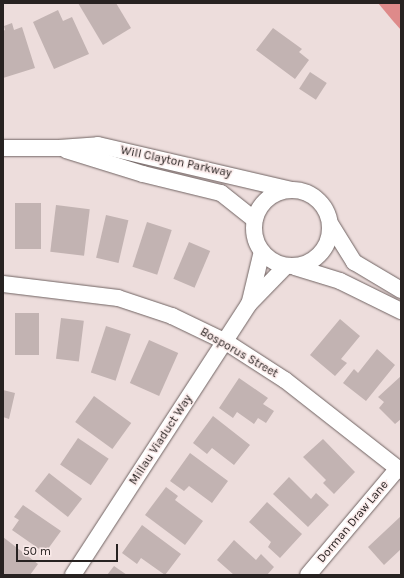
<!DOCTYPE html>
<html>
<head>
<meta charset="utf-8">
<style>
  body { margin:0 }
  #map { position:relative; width:404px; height:578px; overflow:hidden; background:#eddddc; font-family:Karla,sans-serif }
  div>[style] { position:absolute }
  .water>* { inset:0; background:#de8a8a }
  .building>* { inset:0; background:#c2b3b2; transform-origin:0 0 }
  .roads { filter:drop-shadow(0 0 1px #706362) drop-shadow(0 0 1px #706362) }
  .minor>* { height:16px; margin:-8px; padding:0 8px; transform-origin:8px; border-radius:8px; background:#fff }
  .minor>.ring { margin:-8px; padding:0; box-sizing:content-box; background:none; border:16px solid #fff; border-radius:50% }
  span { translate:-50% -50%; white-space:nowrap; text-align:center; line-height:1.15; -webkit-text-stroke:3px #faeae9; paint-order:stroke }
  .street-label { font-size:12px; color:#272221 }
  .frame { position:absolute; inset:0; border:4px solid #272221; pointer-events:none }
  .scale { position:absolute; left:16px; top:544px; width:102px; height:18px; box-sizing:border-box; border:2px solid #272221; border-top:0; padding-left:5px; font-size:12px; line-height:14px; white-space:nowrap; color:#272221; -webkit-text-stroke:3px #faeae9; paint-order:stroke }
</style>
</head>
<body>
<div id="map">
  <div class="water">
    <div style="clip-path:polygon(378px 3px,401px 3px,401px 30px,393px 21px)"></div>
  </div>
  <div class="building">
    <div style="clip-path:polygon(78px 3px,116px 3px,131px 28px,103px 45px)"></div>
    <div style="clip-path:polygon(58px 10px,63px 21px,72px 17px,89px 54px,54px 69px,33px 22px)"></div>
    <div style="clip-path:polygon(12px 23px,14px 30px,22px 27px,35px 68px,3px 78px,3px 31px,5px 30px,4px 26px)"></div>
    <div style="clip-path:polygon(273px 28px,302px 49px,299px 52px,309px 60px,295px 79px,256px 50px)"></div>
    <div style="left:310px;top:72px;width:20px;height:20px;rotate:33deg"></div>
    <div style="left:15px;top:203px;width:26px;height:46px"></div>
    <div style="left:56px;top:205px;width:34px;height:47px;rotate:7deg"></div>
    <div style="left:106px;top:215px;width:23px;height:44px;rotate:13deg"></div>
    <div style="left:147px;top:222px;width:26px;height:47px;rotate:18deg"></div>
    <div style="left:189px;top:242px;width:23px;height:40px;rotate:23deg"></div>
    <div style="left:39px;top:313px;width:42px;height:24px;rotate:90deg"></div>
    <div style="left:61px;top:318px;width:23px;height:41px;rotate:7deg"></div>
    <div style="clip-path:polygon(340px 319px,360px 336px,341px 359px,347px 363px,335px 376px,310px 355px)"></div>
    <div style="left:106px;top:326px;width:26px;height:49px;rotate:18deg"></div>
    <div style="left:149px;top:340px;width:32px;height:47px;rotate:24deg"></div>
    <div style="clip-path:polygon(377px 349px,395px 365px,366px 401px,343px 383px,354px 369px,358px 373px)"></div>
    <div style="clip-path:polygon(401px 376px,401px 419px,395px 424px,379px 408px,384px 402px,378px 397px)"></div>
    <div style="clip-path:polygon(239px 378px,268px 398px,263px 404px,274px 411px,266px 423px,258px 418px,254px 424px,237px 412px,233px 418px,219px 408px)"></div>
    <div style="clip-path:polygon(3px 390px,15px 393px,9px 419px,3px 417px)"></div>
    <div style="left:94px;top:396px;width:46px;height:32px;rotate:36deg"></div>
    <div style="clip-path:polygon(213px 416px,250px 445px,234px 465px,212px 448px,207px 454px,193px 443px)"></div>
    <div style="left:78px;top:438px;width:37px;height:32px;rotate:34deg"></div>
    <div style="clip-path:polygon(323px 439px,355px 472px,334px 494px,323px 483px,326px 480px,303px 457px)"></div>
    <div style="clip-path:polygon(190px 453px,228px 481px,212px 503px,189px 486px,184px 491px,170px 481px)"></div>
    <div style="left:49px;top:473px;width:42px;height:23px;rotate:38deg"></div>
    <div style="clip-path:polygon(289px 477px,311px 499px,316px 493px,329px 505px,308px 527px,273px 494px)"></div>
    <div style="clip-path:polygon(166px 487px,178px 496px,175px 500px,203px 521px,185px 545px,145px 515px)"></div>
    <div style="clip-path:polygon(267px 502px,302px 534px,280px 558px,268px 547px,271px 542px,249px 522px)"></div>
    <div style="clip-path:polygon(23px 505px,61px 531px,45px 553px,12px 530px,19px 520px,14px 517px)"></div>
    <div style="clip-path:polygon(401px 516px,401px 549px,384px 565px,368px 547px)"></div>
    <div style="clip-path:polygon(142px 525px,181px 554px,165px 575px,141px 558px,137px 564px,122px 553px)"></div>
    <div style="clip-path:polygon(3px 537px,38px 564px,30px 575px,3px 575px)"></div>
    <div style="clip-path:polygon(234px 540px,256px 560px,261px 554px,274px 567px,267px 575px,234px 575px,217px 560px)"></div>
    <div style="clip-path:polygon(114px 566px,127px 575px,107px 575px)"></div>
  </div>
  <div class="roads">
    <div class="minor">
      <div style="left:3px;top:148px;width:56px"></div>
      <div style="left:59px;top:148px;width:39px;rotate:-4deg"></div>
      <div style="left:98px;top:145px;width:199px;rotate:13.1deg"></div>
      <div style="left:66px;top:150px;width:81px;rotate:17.3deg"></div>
      <div style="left:143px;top:174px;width:80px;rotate:13.7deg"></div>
      <div style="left:221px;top:193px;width:43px;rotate:38.5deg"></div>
      <div class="ring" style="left:254px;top:190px;width:60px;height:60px"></div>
      <div style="left:331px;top:225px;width:44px;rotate:58.1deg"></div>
      <div style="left:354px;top:262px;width:55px;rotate:30.8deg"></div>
      <div style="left:295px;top:267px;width:47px;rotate:17.3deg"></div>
      <div style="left:340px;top:281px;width:68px;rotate:26.2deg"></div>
      <div style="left:3px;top:284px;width:116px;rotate:6.9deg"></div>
      <div style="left:118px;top:298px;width:57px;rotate:18.4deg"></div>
      <div style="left:172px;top:316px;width:60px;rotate:25.7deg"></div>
      <div style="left:226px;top:342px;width:70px;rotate:32.8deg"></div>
      <div style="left:285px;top:380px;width:147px;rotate:38.1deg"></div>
      <div style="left:250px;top:301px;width:51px;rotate:-76.5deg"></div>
      <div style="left:73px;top:575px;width:323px;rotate:-57deg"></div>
      <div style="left:249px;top:304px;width:52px;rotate:-45.8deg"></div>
      <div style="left:308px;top:575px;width:140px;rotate:-49.9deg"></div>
    </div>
  </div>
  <div class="street-label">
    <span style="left:176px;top:162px;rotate:12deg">Will Clayton Parkway</span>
    <span style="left:239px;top:353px;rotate:30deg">Bosporus Street</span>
    <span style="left:161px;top:440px;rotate:-57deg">Millau Viaduct Way</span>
    <span style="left:353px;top:522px;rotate:-50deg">Dorman Draw Lane</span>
  </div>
  <div class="frame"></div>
  <div class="scale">50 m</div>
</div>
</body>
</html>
